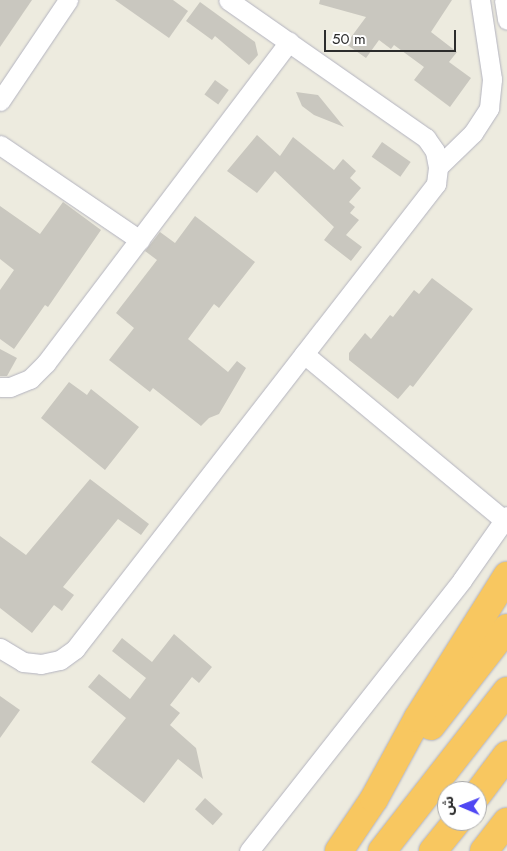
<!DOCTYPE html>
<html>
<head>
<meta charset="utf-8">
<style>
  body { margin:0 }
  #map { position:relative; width:507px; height:851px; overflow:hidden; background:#edebdf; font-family:Jost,"Noto Sans Arabic",sans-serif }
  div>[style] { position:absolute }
  .building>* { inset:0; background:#c9c7bf; transform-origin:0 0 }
  .roads { filter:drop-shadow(0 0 1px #b3b3bf) drop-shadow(0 0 1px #b3b3bf) }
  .minor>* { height:19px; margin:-9.5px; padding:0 9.5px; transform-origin:9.5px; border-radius:9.5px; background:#fff }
  .motorway>* { height:28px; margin:-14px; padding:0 14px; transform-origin:14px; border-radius:14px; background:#f8c760 }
  span { translate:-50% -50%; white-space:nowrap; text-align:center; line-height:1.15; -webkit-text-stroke:4px #fff; paint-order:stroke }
  .north { position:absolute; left:437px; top:781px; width:50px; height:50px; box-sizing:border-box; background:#fff; border:1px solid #ababab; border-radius:50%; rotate:271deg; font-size:14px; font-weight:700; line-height:20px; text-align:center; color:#2c2c2c }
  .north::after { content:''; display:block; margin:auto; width:18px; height:22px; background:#5047f3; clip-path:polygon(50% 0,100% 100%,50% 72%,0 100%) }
  .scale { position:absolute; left:324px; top:30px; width:132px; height:22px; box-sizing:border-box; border:2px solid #2c2c2c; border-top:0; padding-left:6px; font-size:15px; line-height:18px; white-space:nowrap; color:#2c2c2c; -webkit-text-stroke:4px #fff; paint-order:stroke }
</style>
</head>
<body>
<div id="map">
  <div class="building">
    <div style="clip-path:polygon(0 0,32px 0,0 47px)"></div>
    <div style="clip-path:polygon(115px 0,173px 0,188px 11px,169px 38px)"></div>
    <div style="clip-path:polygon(320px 0,452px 0,431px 32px,457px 52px,449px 62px,471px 78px,450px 107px,414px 80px,424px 67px,394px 45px,391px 49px,379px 40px,366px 58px,346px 44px,366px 17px,319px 4px)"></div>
    <div style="clip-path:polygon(200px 2px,255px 42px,258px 55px,249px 65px,215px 36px,212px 40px,186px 21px)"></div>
    <div style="left:215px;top:80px;width:17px;height:18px;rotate:36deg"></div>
    <div style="clip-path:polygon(296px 92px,318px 95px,344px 127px,314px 115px,302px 106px)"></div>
    <div style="clip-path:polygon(257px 135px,280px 156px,293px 137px,334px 170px,343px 159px,356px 171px,350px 178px,361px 188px,349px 202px,355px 207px,350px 213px,359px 220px,346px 235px,362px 247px,351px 261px,324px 240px,334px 227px,275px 171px,257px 193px,227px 171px)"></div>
    <div style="left:382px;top:142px;width:35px;height:18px;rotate:35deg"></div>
    <div style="clip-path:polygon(63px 202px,101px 230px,48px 307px,45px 305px,14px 349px,0 339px,0 290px,14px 270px,0 259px,0 206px,40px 234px)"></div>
    <div style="clip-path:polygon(195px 216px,255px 262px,219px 308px,214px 304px,188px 339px,228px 372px,237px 361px,246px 368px,219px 414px,209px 418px,201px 426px,153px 388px,150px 392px,109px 360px,134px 328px,116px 313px,157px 260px,145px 251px,160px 232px,175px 243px)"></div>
    <div style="clip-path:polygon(432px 278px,473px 309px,413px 387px,410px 385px,398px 399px,349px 360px,349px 353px,365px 333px,371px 339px,390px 315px,393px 317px,414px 290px,419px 294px)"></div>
    <div style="clip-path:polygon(0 349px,17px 358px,7px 376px,0 376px)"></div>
    <div style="clip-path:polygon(69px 382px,87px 395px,91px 389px,139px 427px,105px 470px,41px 418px)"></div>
    <div style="clip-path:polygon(90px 479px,149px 524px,141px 535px,118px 519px,63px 587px,74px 595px,62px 611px,54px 605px,32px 633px,0 608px,0 536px,26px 555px)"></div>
    <div style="clip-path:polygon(174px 634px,212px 667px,199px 683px,192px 677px,170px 705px,180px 713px,170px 725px,196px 748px,203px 779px,178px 759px,144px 803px,91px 762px,126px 718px,88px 687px,99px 674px,130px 699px,146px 678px,112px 651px,122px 638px,152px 662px)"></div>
    <div style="clip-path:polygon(0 696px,20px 710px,0 738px)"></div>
    <div style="left:205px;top:798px;width:24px;height:15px;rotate:42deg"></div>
  </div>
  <div class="roads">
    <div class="minor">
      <div style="left:504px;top:0;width:20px;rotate:81deg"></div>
      <div style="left:0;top:101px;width:122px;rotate:-56deg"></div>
      <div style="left:0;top:145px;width:169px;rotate:34.2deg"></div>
      <div style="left:438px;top:167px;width:49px;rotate:-44.2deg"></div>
      <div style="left:473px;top:133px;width:30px;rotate:-57deg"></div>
      <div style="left:489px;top:108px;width:29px;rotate:-84deg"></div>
      <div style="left:492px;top:79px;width:80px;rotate:-98.6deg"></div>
      <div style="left:304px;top:354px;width:260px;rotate:39.7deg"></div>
      <div style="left:0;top:387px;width:10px"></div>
      <div style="left:10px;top:387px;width:22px;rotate:-22deg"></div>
      <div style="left:30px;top:379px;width:23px;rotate:-45deg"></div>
      <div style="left:46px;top:363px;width:403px;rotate:-52.9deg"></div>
      <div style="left:0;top:648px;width:27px;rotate:31deg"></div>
      <div style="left:23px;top:662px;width:18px;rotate:6deg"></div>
      <div style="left:41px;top:664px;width:19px;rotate:-12deg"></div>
      <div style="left:60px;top:660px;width:19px;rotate:-36deg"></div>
      <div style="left:75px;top:649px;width:589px;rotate:-52.18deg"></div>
      <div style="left:436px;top:184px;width:17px;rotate:-83deg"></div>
      <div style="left:438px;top:167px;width:16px;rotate:-101deg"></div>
      <div style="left:435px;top:151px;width:16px;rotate:-125deg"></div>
      <div style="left:426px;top:138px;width:241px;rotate:-145.1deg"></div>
      <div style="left:249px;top:851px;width:345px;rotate:-51.8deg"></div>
      <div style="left:462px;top:580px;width:78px;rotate:-54.9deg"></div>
    </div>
    <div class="motorway">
      <div style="left:431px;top:726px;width:124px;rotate:-52.2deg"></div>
      <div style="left:477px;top:795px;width:50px;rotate:-53.1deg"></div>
      <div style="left:339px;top:851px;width:63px;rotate:-56.1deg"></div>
      <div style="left:374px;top:799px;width:92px;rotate:-61.5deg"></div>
      <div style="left:418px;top:718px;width:168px;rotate:-57.9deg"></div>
      <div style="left:382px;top:851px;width:203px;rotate:-52deg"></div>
      <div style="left:433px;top:851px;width:38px;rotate:-51deg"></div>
      <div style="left:484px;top:851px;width:37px;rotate:-52deg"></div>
    </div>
  </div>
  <div class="north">ش</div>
  <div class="scale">50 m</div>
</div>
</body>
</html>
